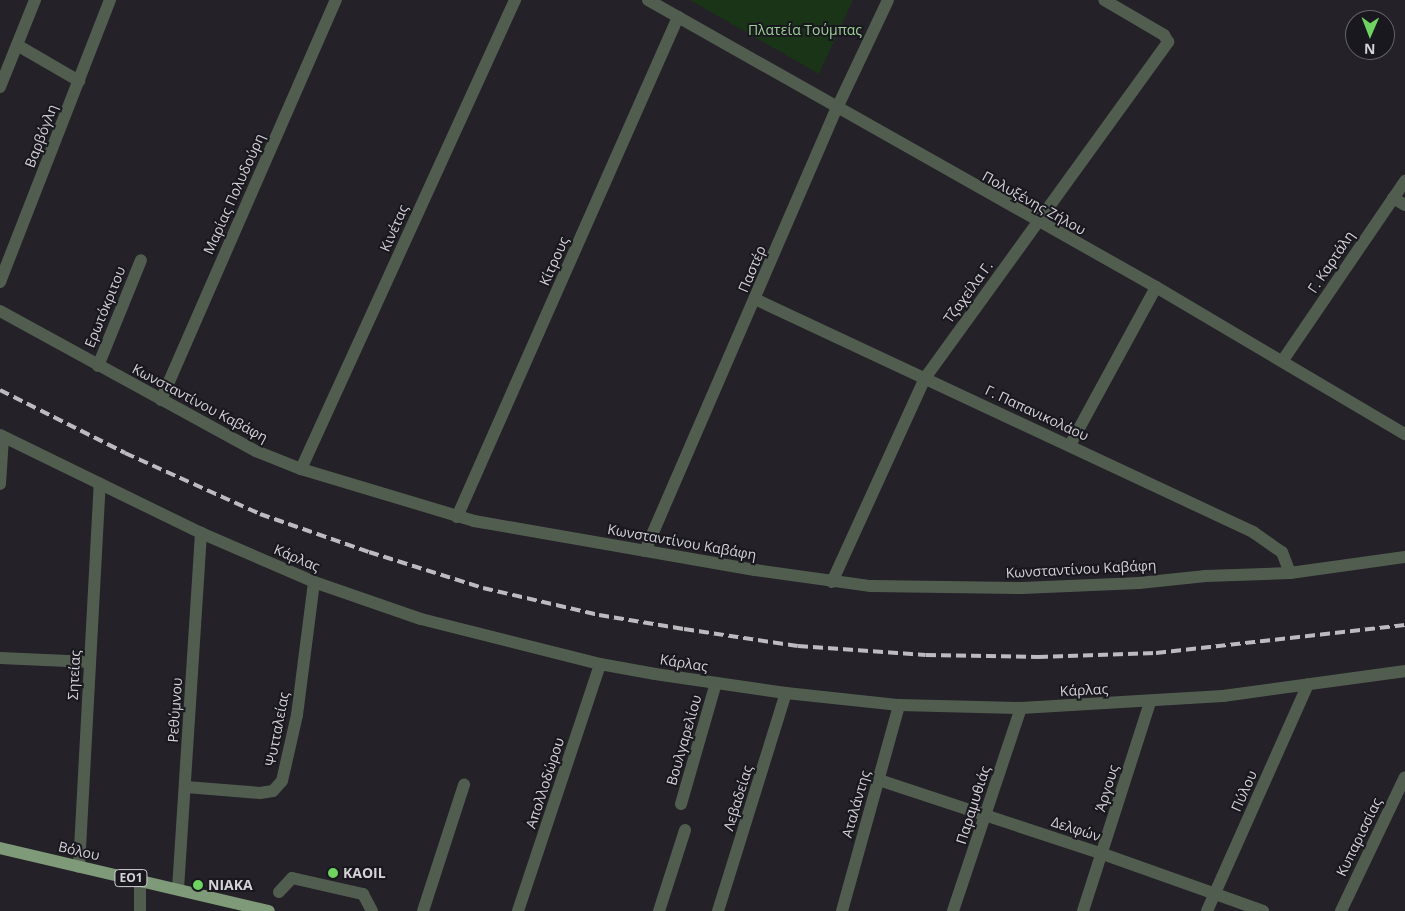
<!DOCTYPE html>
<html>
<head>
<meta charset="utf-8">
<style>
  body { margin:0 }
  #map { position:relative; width:1405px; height:911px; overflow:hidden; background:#242128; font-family:"Open Sans",sans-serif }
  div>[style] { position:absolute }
  .green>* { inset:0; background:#1a3417 }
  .minor>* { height:12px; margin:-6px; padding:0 6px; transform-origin:6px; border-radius:6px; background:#515e4f }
  .major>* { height:12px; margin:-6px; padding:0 6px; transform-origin:6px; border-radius:6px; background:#7e9a79 }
  .rail>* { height:4px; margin-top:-2px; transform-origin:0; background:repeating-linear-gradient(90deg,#bdbbc0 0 10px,transparent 0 15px) }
  .dots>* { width:14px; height:14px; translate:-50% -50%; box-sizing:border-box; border:2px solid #1a181f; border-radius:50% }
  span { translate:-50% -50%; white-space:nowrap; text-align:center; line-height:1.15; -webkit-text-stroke:4px #1a181f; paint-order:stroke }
  .shield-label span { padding:1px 4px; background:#1a181f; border:1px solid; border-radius:4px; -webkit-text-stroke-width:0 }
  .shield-label { font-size:12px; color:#d5d3d8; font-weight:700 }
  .park-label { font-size:14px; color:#9ed197 }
  .street-label { font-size:14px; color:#d5d3d8 }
  .poi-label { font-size:14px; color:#d5d3d8; font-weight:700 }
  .left { translate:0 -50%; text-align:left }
  .north { position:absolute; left:1345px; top:10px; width:50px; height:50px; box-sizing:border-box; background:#1a181f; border:1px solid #656369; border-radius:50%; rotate:181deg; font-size:14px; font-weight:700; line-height:20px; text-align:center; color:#d5d3d8 }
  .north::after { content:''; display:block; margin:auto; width:18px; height:22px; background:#6ed360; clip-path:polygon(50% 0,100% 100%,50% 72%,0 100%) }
</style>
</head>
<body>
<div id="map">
  <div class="green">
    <div style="clip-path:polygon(690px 0,853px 0,819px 74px)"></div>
  </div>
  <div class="minor">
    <div style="left:648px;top:0;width:583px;rotate:29.46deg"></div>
    <div style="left:1156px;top:287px;width:289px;rotate:30.6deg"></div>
    <div style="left:17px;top:45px;width:72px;rotate:30.1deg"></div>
    <div style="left:0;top:87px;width:94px;rotate:-68.1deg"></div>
    <div style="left:1393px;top:198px;width:14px;rotate:30deg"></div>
    <div style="left:0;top:282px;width:303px;rotate:-68.7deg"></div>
    <div style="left:755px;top:299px;width:550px;rotate:25.07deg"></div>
    <div style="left:1253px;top:532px;width:35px;rotate:35deg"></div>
    <div style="left:1282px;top:552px;width:22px;rotate:69deg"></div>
    <div style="left:0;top:311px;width:292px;rotate:28.7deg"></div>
    <div style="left:256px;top:451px;width:48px;rotate:21.8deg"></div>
    <div style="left:301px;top:469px;width:181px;rotate:16.7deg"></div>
    <div style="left:474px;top:521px;width:285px;rotate:9.9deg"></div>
    <div style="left:755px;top:570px;width:117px;rotate:7.9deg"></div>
    <div style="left:871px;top:586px;width:151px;rotate:0.8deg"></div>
    <div style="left:1022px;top:588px;width:117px;rotate:-2.4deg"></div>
    <div style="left:1139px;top:583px;width:67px;rotate:-6deg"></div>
    <div style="left:1206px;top:576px;width:84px;rotate:-2deg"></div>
    <div style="left:1290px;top:573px;width:116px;rotate:-7.9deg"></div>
    <div style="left:1283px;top:360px;width:217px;rotate:-55.7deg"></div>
    <div style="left:98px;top:366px;width:114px;rotate:-67.9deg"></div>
    <div style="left:161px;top:400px;width:437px;rotate:-66.4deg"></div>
    <div style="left:0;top:435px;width:224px;rotate:26deg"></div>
    <div style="left:201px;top:533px;width:123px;rotate:23.4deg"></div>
    <div style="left:314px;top:582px;width:113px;rotate:19.1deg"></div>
    <div style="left:421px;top:619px;width:185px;rotate:14.1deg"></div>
    <div style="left:600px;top:664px;width:56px;rotate:10.3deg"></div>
    <div style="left:655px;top:674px;width:132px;rotate:8.3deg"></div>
    <div style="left:786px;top:693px;width:114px;rotate:6.1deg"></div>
    <div style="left:899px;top:705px;width:122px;rotate:1.4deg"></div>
    <div style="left:1021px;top:708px;width:202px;rotate:-3.4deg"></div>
    <div style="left:1223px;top:696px;width:184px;rotate:-7.8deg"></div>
    <div style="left:1070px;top:445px;width:180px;rotate:-61.4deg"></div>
    <div style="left:301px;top:469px;width:516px;rotate:-65.47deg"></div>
    <div style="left:0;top:484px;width:47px;rotate:-86.3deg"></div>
    <div style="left:457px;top:517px;width:547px;rotate:-66.15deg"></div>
    <div style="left:645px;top:551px;width:483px;rotate:-66.6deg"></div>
    <div style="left:837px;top:108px;width:119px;rotate:-64.7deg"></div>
    <div style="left:832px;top:582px;width:224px;rotate:-65.5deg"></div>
    <div style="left:925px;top:378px;width:415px;rotate:-54.1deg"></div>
    <div style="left:1168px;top:42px;width:8px;rotate:-120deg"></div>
    <div style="left:1164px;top:35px;width:69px;rotate:-149.7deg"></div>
    <div style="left:0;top:658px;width:90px;rotate:2.5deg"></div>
    <div style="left:879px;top:780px;width:236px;rotate:18.3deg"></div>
    <div style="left:1103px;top:854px;width:170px;rotate:19.6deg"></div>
    <div style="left:186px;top:787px;width:74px;rotate:4.6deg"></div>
    <div style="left:260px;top:793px;width:13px;rotate:-9deg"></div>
    <div style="left:273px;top:791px;width:13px;rotate:-48deg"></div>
    <div style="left:282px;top:781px;width:68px;rotate:-77.2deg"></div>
    <div style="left:297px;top:715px;width:134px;rotate:-82.7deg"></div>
    <div style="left:681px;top:804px;width:126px;rotate:-73.9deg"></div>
    <div style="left:79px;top:867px;width:384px;rotate:-86.9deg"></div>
    <div style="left:178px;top:889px;width:357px;rotate:-86.3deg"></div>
    <div style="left:279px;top:892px;width:19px;rotate:-47deg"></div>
    <div style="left:292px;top:878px;width:73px;rotate:12.7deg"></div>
    <div style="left:363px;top:894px;width:19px;rotate:62deg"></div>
    <div style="left:140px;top:911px;width:31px;rotate:-90deg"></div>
    <div style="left:423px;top:911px;width:133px;rotate:-72deg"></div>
    <div style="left:518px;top:911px;width:260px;rotate:-71.6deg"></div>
    <div style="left:659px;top:911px;width:85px;rotate:-72.2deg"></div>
    <div style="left:718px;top:911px;width:228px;rotate:-72.7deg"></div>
    <div style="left:842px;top:911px;width:214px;rotate:-74.5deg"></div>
    <div style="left:953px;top:911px;width:214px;rotate:-71.5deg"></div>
    <div style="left:1083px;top:911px;width:219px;rotate:-72.2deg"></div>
    <div style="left:1207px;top:911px;width:248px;rotate:-66deg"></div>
    <div style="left:1341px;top:911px;width:148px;rotate:-64.5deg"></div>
  </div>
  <div class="major">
    <div style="left:0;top:848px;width:276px;rotate:13.2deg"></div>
  </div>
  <div class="rail">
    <div style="left:0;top:390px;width:140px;rotate:26.7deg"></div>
    <div style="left:125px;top:453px;width:148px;rotate:24.3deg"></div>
    <div style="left:260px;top:514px;width:115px;rotate:19.2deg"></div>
    <div style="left:369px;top:552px;width:120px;rotate:17.5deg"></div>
    <div style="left:483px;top:588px;width:119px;rotate:13.1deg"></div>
    <div style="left:599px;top:615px;width:86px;rotate:9.4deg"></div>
    <div style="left:684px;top:629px;width:115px;rotate:8.5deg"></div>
    <div style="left:798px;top:646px;width:128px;rotate:4deg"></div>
    <div style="left:926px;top:655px;width:112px;rotate:1deg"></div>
    <div style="left:1038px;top:657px;width:118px;rotate:-1.9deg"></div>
    <div style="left:1156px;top:653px;width:251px;rotate:-6.4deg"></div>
  </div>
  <div class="dots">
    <div style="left:333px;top:873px;background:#6ed360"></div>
    <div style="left:198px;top:885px;background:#6ed360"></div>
  </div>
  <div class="shield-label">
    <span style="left:131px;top:878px">ΕΟ1</span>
  </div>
  <div class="park-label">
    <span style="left:805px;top:30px">Πλατεία Τούμπας</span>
  </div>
  <div class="street-label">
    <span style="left:41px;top:136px;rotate:-69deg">Βαρβόγλη</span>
    <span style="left:234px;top:194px;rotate:-66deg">Μαρίας Πολυδούρη</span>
    <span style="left:1034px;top:203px;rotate:29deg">Πολυξένης Ζήλου</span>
    <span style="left:394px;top:228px;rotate:-66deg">Κινέτας</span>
    <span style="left:554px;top:261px;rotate:-66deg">Κίτρους</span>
    <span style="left:1331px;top:262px;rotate:-56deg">Γ. Καρτάλη</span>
    <span style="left:752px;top:269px;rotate:-67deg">Παστέρ</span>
    <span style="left:968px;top:292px;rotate:-54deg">Τζαχείλα Γ.</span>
    <span style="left:105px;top:307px;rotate:-68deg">Ερωτόκριτου</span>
    <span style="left:200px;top:403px;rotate:28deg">Κωνσταντίνου Καβάφη</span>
    <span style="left:1037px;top:413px;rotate:25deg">Γ. Παπανικολάου</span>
    <span style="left:682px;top:542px;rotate:10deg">Κωνσταντίνου Καβάφη</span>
    <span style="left:297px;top:558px;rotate:23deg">Κάρλας</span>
    <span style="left:1081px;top:569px;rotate:-3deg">Κωνσταντίνου Καβάφη</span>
    <span style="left:684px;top:663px;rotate:9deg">Κάρλας</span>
    <span style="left:74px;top:675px;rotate:-87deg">Σητείας</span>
    <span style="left:1084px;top:690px;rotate:-3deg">Κάρλας</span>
    <span style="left:175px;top:710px;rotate:-86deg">Ρεθύμνου</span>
    <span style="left:277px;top:729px;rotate:-79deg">Ψυτταλείας</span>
    <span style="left:684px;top:740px;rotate:-74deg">Βουλγαρελίου</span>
    <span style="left:545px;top:783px;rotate:-72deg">Απολλοδώρου</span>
    <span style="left:1107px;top:788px;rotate:-73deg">Άργους</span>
    <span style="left:1244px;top:791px;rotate:-66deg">Πύλου</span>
    <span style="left:738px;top:798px;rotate:-73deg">Λεβαδείας</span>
    <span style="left:856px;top:804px;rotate:-74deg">Αταλάντης</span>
    <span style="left:973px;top:805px;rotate:-72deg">Παραμυθιάς</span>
    <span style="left:1076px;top:829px;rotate:18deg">Δελφών</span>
    <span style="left:1359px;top:837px;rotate:-64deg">Κυπαρισσίας</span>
    <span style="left:79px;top:851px;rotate:13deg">Βόλου</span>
  </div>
  <div class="poi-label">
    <span class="left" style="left:343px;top:873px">KAOIL</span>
    <span class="left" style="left:208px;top:885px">ΝΙΑΚΑ</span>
  </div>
  <div class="north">N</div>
</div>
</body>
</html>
